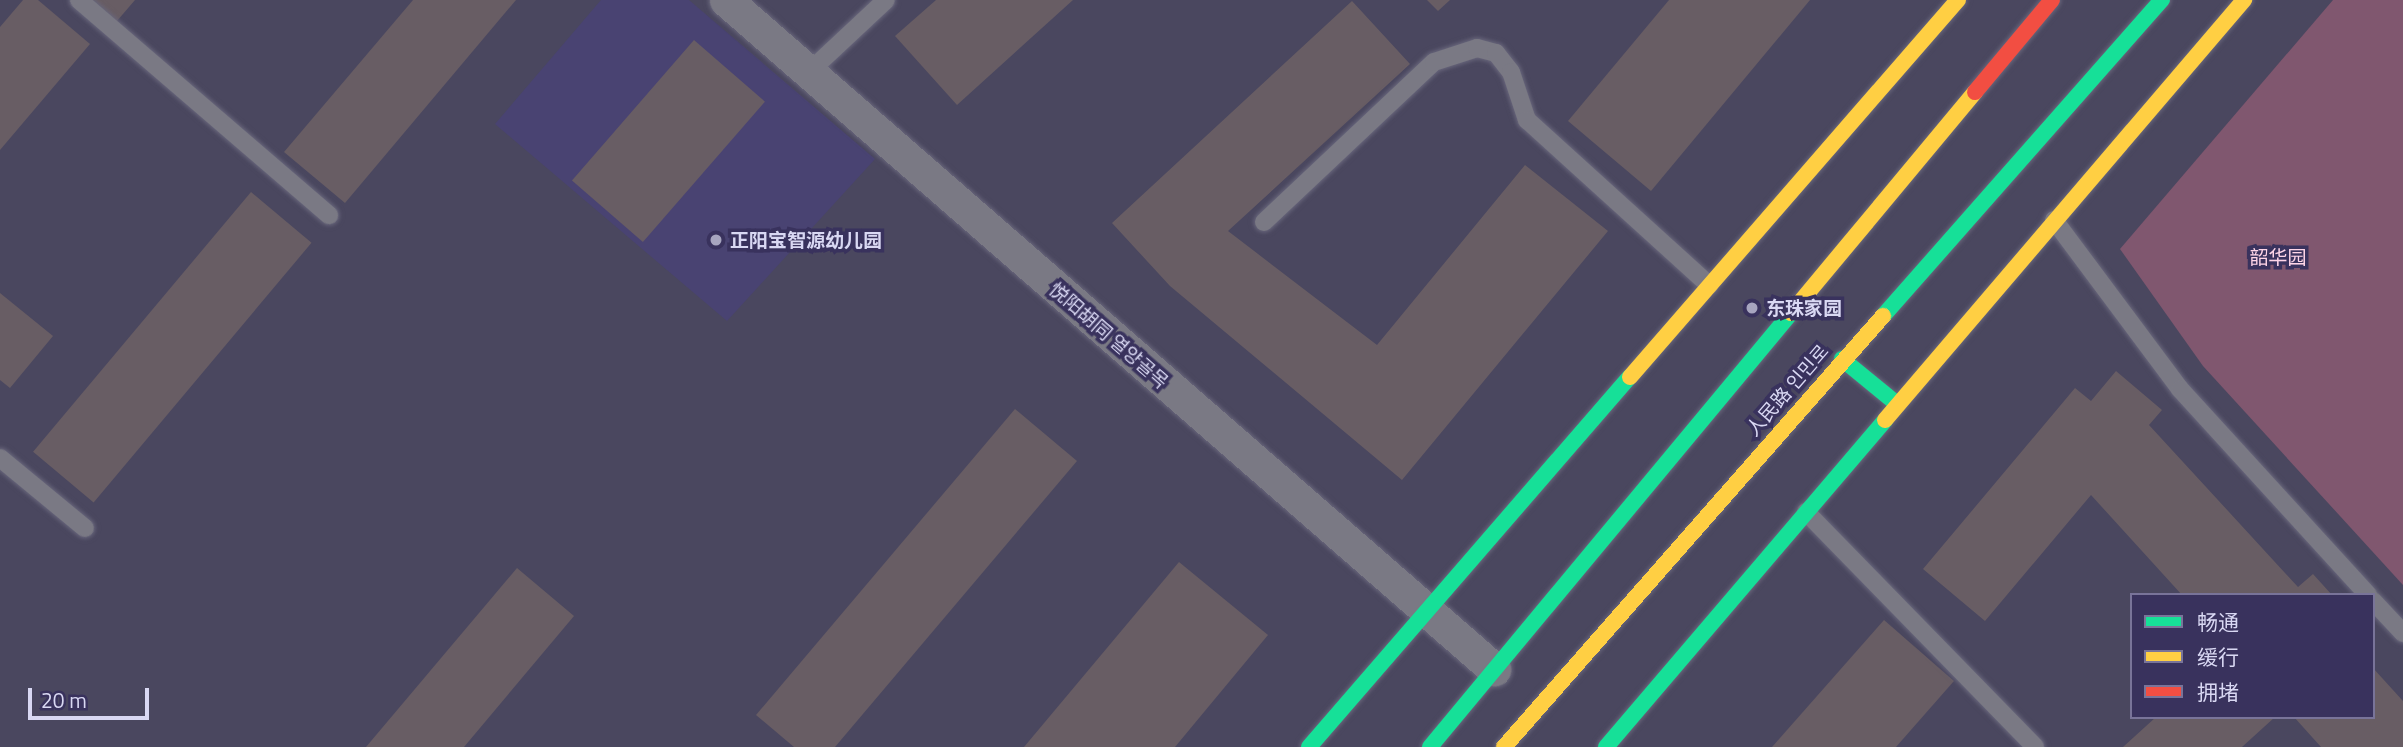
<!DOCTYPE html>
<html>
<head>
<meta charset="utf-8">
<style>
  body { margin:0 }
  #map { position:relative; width:2403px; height:747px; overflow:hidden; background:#4a475f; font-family:"Titillium Web","Noto Sans SC","Noto Sans KR",sans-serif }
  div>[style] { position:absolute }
  .built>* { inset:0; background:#494372 }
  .green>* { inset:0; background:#80576f }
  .building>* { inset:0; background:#685d64; transform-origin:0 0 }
  .roads { filter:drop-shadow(0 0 2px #68667b) drop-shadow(0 0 2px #68667b) }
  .lane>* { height:18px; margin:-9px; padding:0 9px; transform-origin:9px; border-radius:9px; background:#7a7984 }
  .street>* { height:33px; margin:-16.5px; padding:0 16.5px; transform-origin:16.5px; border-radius:16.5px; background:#7a7984 }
  .fast>* { height:16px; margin:-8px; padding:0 8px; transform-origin:8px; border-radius:8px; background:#16e098 }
  .slow>* { height:16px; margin:-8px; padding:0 8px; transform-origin:8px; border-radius:8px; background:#ffcf43 }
  .jam>* { height:16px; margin:-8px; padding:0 8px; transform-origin:8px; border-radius:8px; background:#f24e42 }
  .dots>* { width:19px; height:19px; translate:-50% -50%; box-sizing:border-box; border:4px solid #39325d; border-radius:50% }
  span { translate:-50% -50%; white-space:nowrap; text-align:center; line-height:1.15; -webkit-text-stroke:7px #39325d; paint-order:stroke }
  .poi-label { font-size:19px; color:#d9d8f3; font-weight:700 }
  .left { translate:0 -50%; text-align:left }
  .park-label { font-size:19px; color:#ffd6e8 }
  .street-label { font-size:19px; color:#d9d8f3 }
  .legend { position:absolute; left:2130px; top:593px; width:245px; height:126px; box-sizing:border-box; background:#39325d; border:2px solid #797499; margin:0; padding:9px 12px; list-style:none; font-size:21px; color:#d9d8f3 }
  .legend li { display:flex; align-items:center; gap:14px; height:35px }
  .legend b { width:35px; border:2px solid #797499 }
  .scale { position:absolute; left:28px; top:688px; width:121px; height:32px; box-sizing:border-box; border:4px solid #d9d8f3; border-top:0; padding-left:9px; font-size:21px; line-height:24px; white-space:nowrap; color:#d9d8f3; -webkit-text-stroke:5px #39325d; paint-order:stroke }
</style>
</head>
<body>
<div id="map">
  <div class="built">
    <div style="clip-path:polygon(601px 0,689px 0,875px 159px,727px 321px,495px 124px)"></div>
  </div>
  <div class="green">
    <div style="clip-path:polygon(2333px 0,2403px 0,2403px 585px,2203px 366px,2120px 249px)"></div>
  </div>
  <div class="building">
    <div style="clip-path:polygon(23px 0,38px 0,90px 44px,0 150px,0 27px)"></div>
    <div style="clip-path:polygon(93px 0,135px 0,117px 21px)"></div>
    <div style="clip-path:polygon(413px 0,516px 0,345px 203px,284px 152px)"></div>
    <div style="clip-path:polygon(936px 0,1073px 0,957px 105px,895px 36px)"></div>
    <div style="clip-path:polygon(1427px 0,1450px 0,1438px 11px)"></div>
    <div style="clip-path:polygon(1669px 0,1810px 0,1651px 191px,1568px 121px)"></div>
    <div style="clip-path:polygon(1352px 1px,1410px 64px,1228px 231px,1377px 345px,1525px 165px,1608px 231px,1402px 480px,1170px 286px,1112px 223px)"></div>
    <div style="left:694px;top:40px;width:94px;height:186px;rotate:41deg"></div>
    <div style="left:251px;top:192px;width:79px;height:339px;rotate:40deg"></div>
    <div style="clip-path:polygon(0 293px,53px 336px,10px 388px,0 380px)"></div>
    <div style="clip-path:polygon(2116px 371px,2162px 410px,2149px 425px,2298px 587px,2313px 574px,2332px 595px,2182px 595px,2091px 495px,1985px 621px,1923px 569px,2075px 388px,2091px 401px)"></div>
    <div style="clip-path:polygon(1015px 409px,1077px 461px,835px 747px,794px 747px,756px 715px)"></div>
    <div style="clip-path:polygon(1179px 562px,1268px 635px,1175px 747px,1024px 747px)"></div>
    <div style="clip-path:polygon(517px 568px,574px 616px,464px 747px,366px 747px)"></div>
    <div style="clip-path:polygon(1884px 620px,1954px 681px,1896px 747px,1772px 747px)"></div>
    <div style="clip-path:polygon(2373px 668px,2403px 701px,2403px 747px,2321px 747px,2294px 717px,2373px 717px)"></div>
    <div style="clip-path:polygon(2156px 717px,2275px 717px,2242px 747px,2123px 747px)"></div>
  </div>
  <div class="roads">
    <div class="lane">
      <div style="left:79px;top:0;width:330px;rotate:40.7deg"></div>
      <div style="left:809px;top:72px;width:105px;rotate:-43.1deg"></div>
      <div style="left:2054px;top:220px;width:211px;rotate:53.3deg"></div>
      <div style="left:2180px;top:389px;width:279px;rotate:47.6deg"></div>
      <div style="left:1264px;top:222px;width:233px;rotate:-43.3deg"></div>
      <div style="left:1434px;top:62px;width:45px;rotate:-18deg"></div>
      <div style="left:1477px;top:48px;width:20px;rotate:15deg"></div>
      <div style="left:1496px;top:53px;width:24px;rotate:52deg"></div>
      <div style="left:1511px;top:72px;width:51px;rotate:71.6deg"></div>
      <div style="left:1527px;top:120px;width:246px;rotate:42.2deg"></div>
      <div style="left:0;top:458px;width:110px;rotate:39.5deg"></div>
      <div style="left:1806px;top:512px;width:328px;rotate:45.7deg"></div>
      <div style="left:2373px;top:601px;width:44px;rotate:46.8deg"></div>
    </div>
    <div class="street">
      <div style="left:726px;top:0;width:1019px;rotate:41.06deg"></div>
    </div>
    <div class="fast">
      <div style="left:1883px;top:316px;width:422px;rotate:-48.6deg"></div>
      <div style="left:1842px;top:359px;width:71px;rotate:39.3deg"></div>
      <div style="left:1309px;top:747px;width:490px;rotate:-49.1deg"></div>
      <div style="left:1430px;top:747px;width:565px;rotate:-50.25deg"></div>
      <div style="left:1606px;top:747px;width:430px;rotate:-49.5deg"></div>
    </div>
    <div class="slow">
      <div style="left:1791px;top:313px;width:288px;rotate:-50.2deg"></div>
      <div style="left:1630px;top:377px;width:500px;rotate:-49deg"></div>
      <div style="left:1885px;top:420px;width:553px;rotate:-49.48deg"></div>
      <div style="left:1504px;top:747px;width:574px;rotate:-48.67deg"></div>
    </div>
    <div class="jam">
      <div style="left:1975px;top:92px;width:120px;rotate:-50.1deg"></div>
    </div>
  </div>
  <div class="dots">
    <div style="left:716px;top:240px;background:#a7a5bf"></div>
    <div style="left:1752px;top:308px;background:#a7a5bf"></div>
  </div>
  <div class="poi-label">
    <span class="left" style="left:730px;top:240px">正阳宝智源幼儿园</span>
    <span class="left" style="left:1766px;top:308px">东珠家园</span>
  </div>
  <div class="park-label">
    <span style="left:2278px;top:257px">韶华园</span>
  </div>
  <div class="street-label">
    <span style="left:1109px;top:335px;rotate:41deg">悦阳胡同 열양골목</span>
    <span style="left:1787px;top:390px;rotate:-49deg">人民路 인민로</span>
  </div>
  <ul class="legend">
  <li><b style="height:9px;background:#16e098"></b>畅通</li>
  <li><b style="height:9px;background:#ffcf43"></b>缓行</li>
  <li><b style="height:9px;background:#f24e42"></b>拥堵</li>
  </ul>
  <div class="scale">20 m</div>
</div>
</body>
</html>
